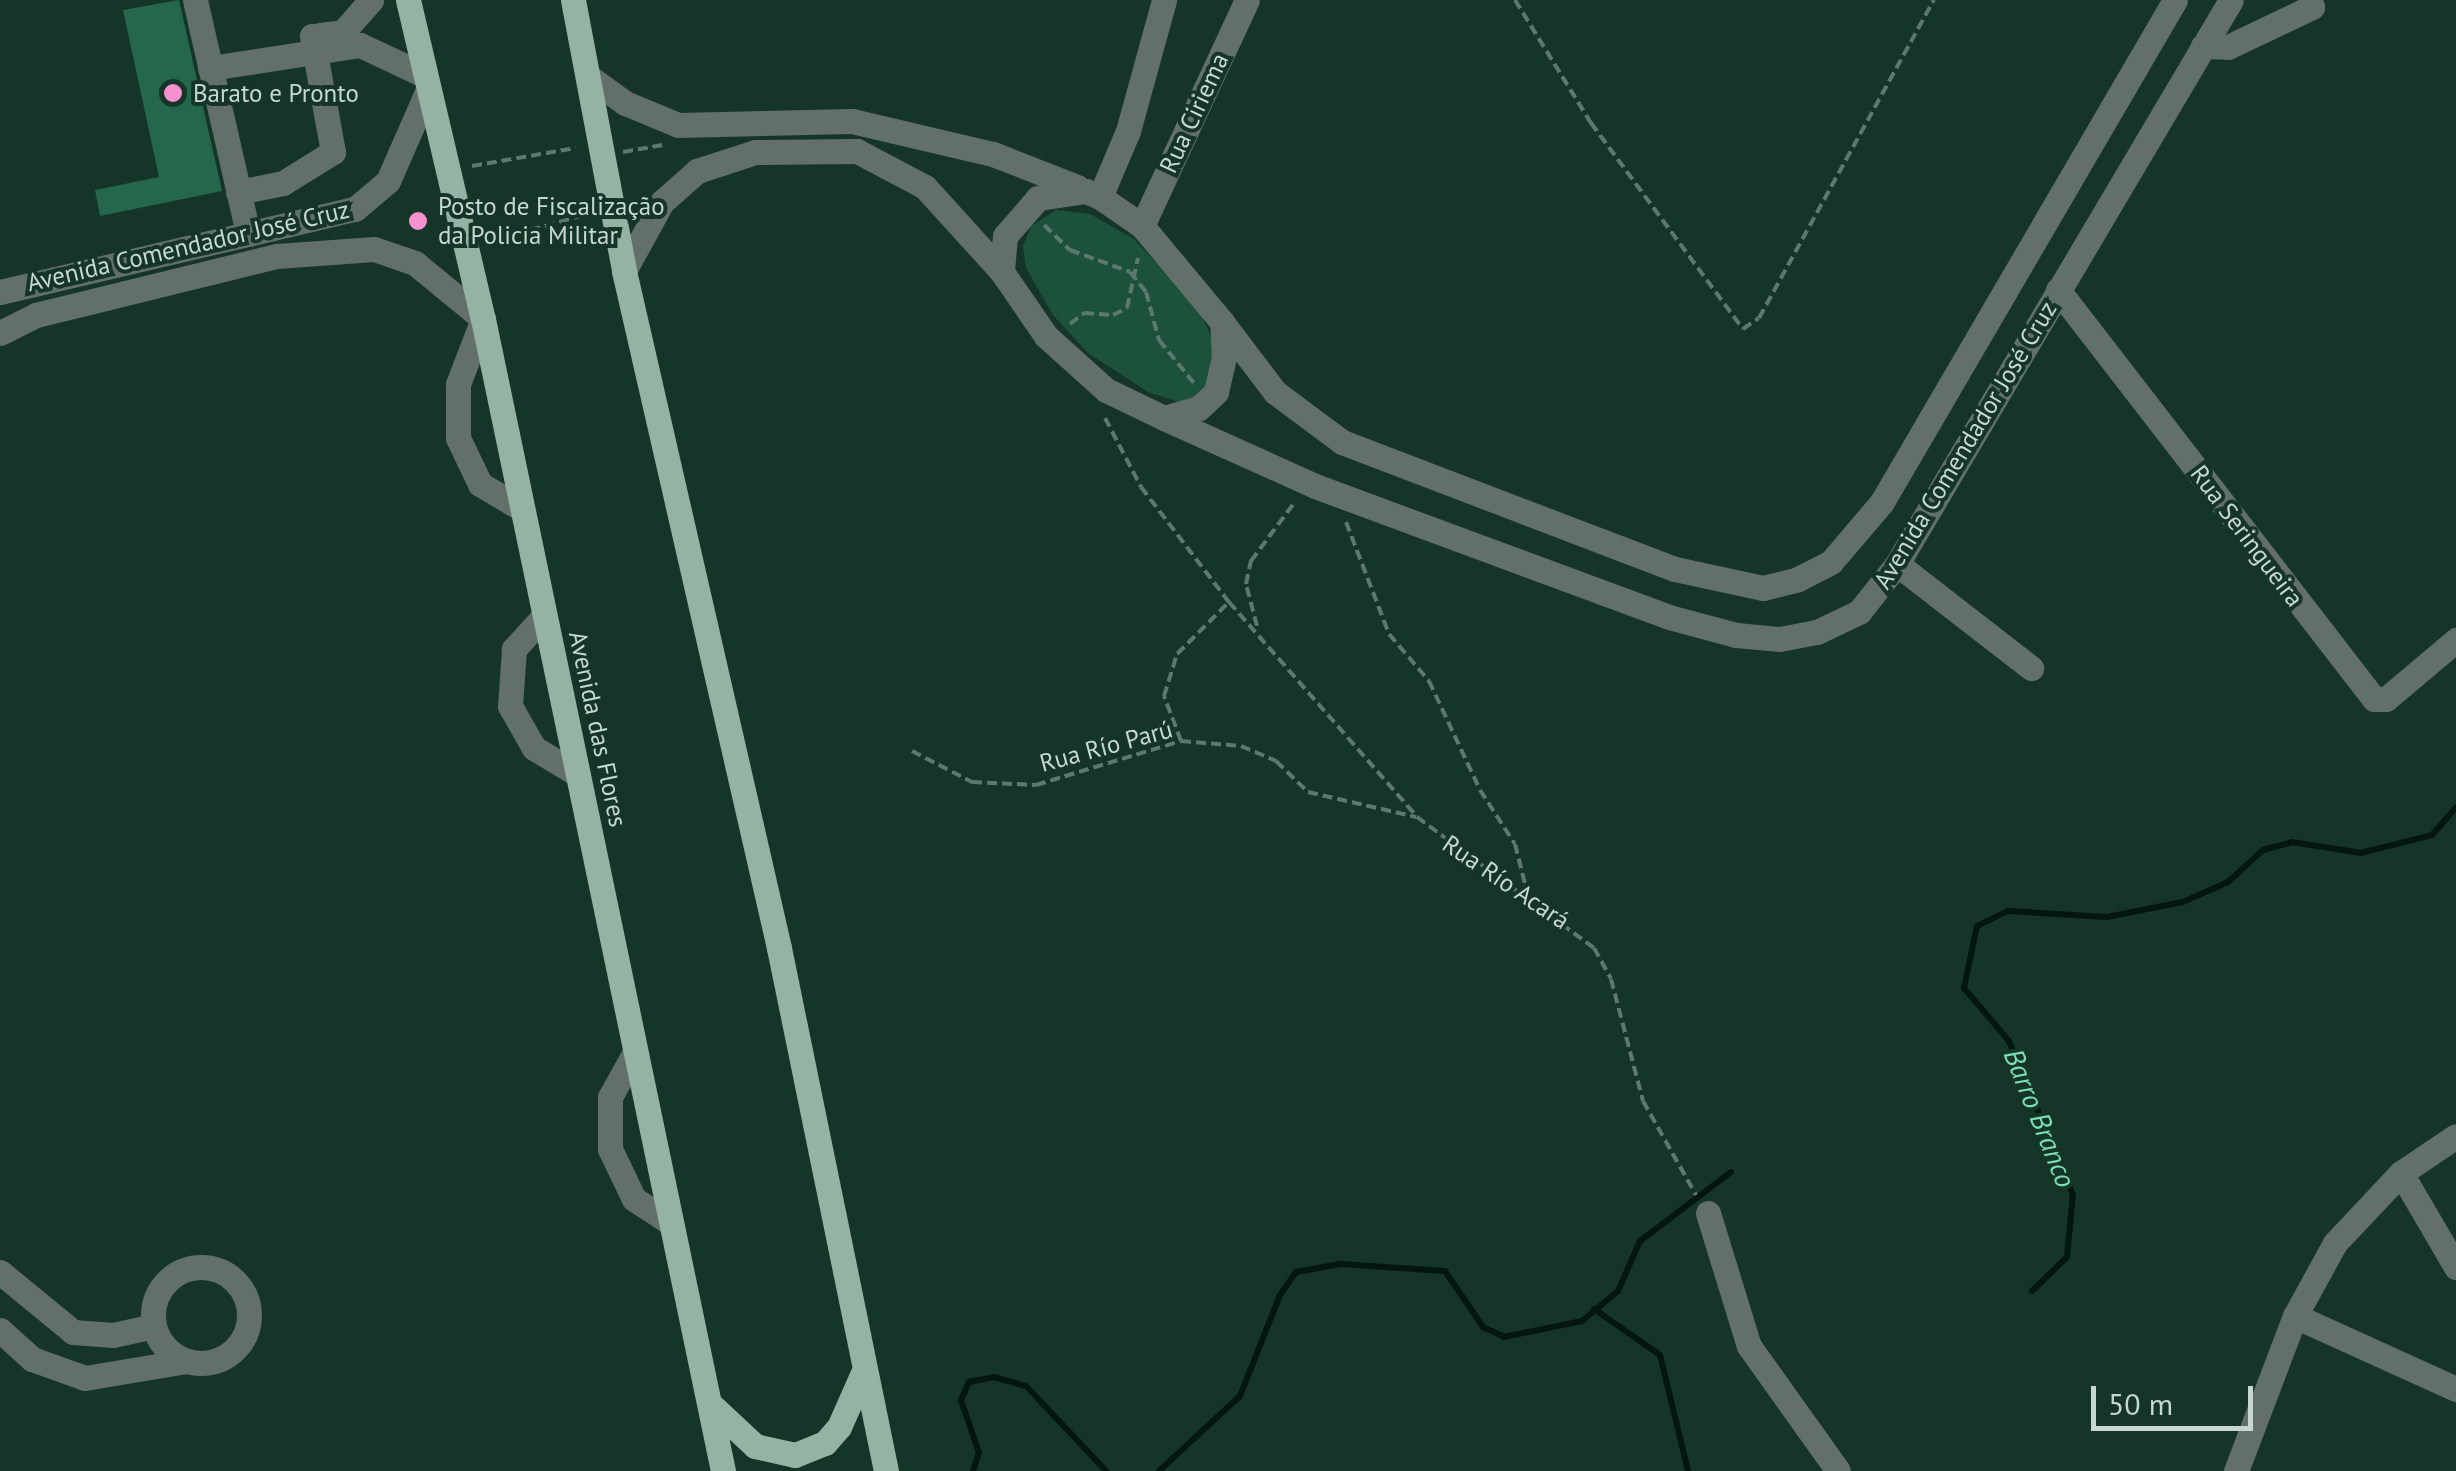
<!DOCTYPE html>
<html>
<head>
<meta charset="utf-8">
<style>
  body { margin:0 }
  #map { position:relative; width:2456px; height:1471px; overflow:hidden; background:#143527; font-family:"PT Sans",sans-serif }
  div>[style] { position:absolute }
  .green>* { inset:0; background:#1c513c }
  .stream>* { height:6px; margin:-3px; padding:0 3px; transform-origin:3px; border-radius:3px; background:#03170e }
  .building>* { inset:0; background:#24674d }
  .path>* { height:4px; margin-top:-2px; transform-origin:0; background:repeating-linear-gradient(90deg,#5d786c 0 10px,transparent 0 15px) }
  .minor>* { height:25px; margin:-12.5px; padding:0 12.5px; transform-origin:12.5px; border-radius:12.5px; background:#627069 }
  .minor>.ring { margin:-12.5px; padding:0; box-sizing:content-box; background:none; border:25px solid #627069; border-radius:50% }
  .major>* { height:25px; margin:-12.5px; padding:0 12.5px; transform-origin:12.5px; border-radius:12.5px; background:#95b3a4 }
  .dots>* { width:28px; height:28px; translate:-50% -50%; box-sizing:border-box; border:5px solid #143527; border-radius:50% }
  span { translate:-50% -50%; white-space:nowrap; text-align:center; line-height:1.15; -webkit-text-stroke:8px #143527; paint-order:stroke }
  .poi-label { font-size:25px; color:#c6d8cf }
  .left { translate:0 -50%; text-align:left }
  .street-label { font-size:25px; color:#c6d8cf }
  .water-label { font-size:28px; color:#7cddb3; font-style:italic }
  .scale { position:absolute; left:2091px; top:1386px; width:162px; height:45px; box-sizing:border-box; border:5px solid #c6d8cf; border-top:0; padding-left:12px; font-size:30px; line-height:35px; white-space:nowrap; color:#c6d8cf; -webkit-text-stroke:8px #143527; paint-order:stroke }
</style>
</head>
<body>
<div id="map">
  <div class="green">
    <div style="clip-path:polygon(1056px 210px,1090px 214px,1134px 239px,1199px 310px,1216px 347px,1205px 393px,1179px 402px,1148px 392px,1088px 353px,1053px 315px,1026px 268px,1023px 246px,1031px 226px)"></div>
  </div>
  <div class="stream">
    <div style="left:2032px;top:1291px;width:49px;rotate:-44.2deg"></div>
    <div style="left:2067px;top:1257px;width:62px;rotate:-84.5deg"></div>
    <div style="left:2073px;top:1195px;width:167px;rotate:-112.6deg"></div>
    <div style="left:2009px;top:1041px;width:70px;rotate:-130.3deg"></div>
    <div style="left:1964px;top:988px;width:63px;rotate:-78.2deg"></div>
    <div style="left:1977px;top:926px;width:34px;rotate:-26deg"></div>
    <div style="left:2008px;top:911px;width:99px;rotate:3.5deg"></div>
    <div style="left:2107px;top:917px;width:77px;rotate:-11.2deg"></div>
    <div style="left:2183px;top:902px;width:49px;rotate:-24deg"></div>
    <div style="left:2228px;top:882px;width:47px;rotate:-42.4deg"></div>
    <div style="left:2263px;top:850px;width:30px;rotate:-15deg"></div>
    <div style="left:2292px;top:842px;width:70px;rotate:9.1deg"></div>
    <div style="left:2361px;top:853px;width:73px;rotate:-14.2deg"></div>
    <div style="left:2432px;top:835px;width:37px;rotate:-49deg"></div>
    <div style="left:1594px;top:1309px;width:80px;rotate:34.9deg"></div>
    <div style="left:1660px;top:1355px;width:119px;rotate:76.4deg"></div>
    <div style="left:973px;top:1471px;width:19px;rotate:-72deg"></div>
    <div style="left:979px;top:1453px;width:56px;rotate:-108.8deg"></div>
    <div style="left:961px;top:1400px;width:20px;rotate:-66deg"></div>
    <div style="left:969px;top:1382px;width:25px;rotate:-11deg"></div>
    <div style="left:994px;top:1377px;width:33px;rotate:16deg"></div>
    <div style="left:1026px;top:1386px;width:117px;rotate:46.7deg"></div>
    <div style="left:1159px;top:1471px;width:110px;rotate:-42.8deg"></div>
    <div style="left:1240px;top:1396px;width:109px;rotate:-68.4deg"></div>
    <div style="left:1280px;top:1295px;width:28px;rotate:-55deg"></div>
    <div style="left:1296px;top:1272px;width:45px;rotate:-10.3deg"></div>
    <div style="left:1340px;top:1264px;width:105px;rotate:3.8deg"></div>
    <div style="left:1445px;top:1271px;width:68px;rotate:55.8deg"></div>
    <div style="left:1483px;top:1327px;width:23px;rotate:25deg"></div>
    <div style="left:1504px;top:1337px;width:80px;rotate:-11.6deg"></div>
    <div style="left:1582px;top:1321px;width:47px;rotate:-39.8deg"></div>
    <div style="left:1618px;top:1291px;width:55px;rotate:-66.3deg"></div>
    <div style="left:1640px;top:1241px;width:114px;rotate:-37.2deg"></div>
  </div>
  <div class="building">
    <div style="clip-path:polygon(179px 0,222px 191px,100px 216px,95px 190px,159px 177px,123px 10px)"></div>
  </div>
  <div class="path">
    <div style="left:1515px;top:0;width:145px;rotate:58.3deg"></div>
    <div style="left:1591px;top:123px;width:256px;rotate:53.6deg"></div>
    <div style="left:1743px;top:329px;width:19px;rotate:-35deg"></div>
    <div style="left:1759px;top:318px;width:363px;rotate:-61.2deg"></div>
    <div style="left:623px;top:152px;width:40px;rotate:-10deg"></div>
    <div style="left:472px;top:166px;width:105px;rotate:-9.9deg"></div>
    <div style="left:1044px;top:225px;width:36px;rotate:44deg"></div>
    <div style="left:1070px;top:250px;width:64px;rotate:20.1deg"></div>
    <div style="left:1130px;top:272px;width:26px;rotate:51deg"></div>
    <div style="left:1146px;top:292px;width:50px;rotate:74.8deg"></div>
    <div style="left:1159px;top:340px;width:55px;rotate:50.9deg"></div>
    <div style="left:487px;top:242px;width:105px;rotate:-15.5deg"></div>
    <div style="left:1070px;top:324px;width:18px;rotate:-38deg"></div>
    <div style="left:1084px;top:313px;width:29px;rotate:4deg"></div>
    <div style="left:1113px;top:315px;width:16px;rotate:-27deg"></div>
    <div style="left:1127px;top:308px;width:51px;rotate:-77.6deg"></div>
    <div style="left:1105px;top:418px;width:78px;rotate:62.4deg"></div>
    <div style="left:1141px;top:487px;width:145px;rotate:52.6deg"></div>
    <div style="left:1229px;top:602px;width:286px;rotate:48.8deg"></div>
    <div style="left:1417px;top:817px;width:220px;rotate:36.5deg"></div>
    <div style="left:1594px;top:948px;width:35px;rotate:61deg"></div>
    <div style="left:1611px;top:979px;width:126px;rotate:75.3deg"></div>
    <div style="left:1643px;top:1101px;width:108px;rotate:60.6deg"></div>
    <div style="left:1346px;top:522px;width:120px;rotate:69deg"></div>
    <div style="left:1389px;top:634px;width:62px;rotate:49.6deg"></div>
    <div style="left:1429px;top:681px;width:120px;rotate:64.9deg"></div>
    <div style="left:1480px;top:790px;width:64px;rotate:57.1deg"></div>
    <div style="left:1515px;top:844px;width:58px;rotate:76deg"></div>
    <div style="left:1257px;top:626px;width:43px;rotate:-104.7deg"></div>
    <div style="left:1246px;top:584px;width:24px;rotate:-78deg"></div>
    <div style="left:1251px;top:561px;width:72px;rotate:-53.4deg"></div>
    <div style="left:1181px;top:741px;width:48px;rotate:-110.7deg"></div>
    <div style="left:1164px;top:696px;width:44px;rotate:-72.8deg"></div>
    <div style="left:1177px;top:654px;width:74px;rotate:-45deg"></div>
    <div style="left:912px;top:751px;width:68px;rotate:27.3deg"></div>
    <div style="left:972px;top:782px;width:64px;rotate:2.7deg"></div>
    <div style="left:1036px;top:785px;width:152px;rotate:-16.9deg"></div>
    <div style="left:1181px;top:741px;width:60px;rotate:4.8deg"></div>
    <div style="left:1241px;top:746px;width:38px;rotate:23deg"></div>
    <div style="left:1276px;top:761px;width:45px;rotate:44.1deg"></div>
    <div style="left:1308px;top:792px;width:111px;rotate:13deg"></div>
  </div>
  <div class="minor">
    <div style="left:195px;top:0;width:240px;rotate:77.2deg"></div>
    <div style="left:320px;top:35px;width:23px;rotate:-7deg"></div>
    <div style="left:343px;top:32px;width:43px;rotate:-48.8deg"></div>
    <div style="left:2203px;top:46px;width:25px;rotate:2deg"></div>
    <div style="left:2228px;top:47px;width:93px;rotate:-25.5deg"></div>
    <div style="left:2312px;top:7px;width:7px;rotate:-106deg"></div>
    <div style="left:210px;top:68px;width:152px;rotate:-8.7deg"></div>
    <div style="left:360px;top:45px;width:71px;rotate:25.1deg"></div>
    <div style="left:588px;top:76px;width:46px;rotate:36.1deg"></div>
    <div style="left:625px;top:103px;width:57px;rotate:22.5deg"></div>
    <div style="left:678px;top:125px;width:174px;rotate:-1.3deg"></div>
    <div style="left:852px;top:121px;width:145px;rotate:13.2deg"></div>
    <div style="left:993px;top:154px;width:90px;rotate:21.4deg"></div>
    <div style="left:238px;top:192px;width:46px;rotate:-11.3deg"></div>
    <div style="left:283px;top:183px;width:59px;rotate:-31.8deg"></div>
    <div style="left:333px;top:152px;width:118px;rotate:-100.3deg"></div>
    <div style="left:1100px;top:197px;width:72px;rotate:-67deg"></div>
    <div style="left:1128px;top:131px;width:136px;rotate:-74.6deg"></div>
    <div style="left:1142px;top:226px;width:249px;rotate:-65.1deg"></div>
    <div style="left:624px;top:271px;width:79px;rotate:-61.2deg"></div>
    <div style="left:662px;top:202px;width:47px;rotate:-41.5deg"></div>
    <div style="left:697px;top:171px;width:61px;rotate:-18.1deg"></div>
    <div style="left:755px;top:152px;width:102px;rotate:-0.6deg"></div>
    <div style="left:857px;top:151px;width:77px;rotate:27.9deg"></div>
    <div style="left:925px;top:187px;width:115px;rotate:47.8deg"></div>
    <div style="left:1002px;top:272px;width:78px;rotate:55.5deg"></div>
    <div style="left:1046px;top:336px;width:81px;rotate:42deg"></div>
    <div style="left:1106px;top:390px;width:64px;rotate:25.8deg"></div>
    <div style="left:1164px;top:418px;width:36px;rotate:-16deg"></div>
    <div style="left:1199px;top:408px;width:23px;rotate:-43deg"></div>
    <div style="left:1216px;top:392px;width:36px;rotate:-77deg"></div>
    <div style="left:1224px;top:357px;width:35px;rotate:-93deg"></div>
    <div style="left:1222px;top:322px;width:125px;rotate:-129.8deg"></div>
    <div style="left:1142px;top:226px;width:51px;rotate:-145.4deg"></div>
    <div style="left:1100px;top:197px;width:15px;rotate:-157deg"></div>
    <div style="left:1086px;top:191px;width:49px;rotate:171.7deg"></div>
    <div style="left:1038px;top:198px;width:50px;rotate:131deg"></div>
    <div style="left:1005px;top:236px;width:36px;rotate:95deg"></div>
    <div style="left:2058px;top:290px;width:517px;rotate:52.31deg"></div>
    <div style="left:2374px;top:699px;width:12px"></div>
    <div style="left:2386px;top:699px;width:92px;rotate:-40.1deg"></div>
    <div style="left:0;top:292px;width:365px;rotate:-13.2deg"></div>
    <div style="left:355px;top:209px;width:43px;rotate:-40.3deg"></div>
    <div style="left:388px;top:181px;width:99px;rotate:-66.3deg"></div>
    <div style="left:1222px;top:322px;width:88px;rotate:52.9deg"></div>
    <div style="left:1275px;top:392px;width:84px;rotate:36.7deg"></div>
    <div style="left:1342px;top:442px;width:356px;rotate:20.9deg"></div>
    <div style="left:1675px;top:569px;width:90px;rotate:12.2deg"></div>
    <div style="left:1763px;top:588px;width:36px;rotate:-14deg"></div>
    <div style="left:1798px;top:579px;width:37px;rotate:-27deg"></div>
    <div style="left:1831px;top:562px;width:79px;rotate:-49.6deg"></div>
    <div style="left:1882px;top:502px;width:581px;rotate:-59.73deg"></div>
    <div style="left:0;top:333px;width:40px;rotate:-26.6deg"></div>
    <div style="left:36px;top:315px;width:248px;rotate:-13.8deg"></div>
    <div style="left:277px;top:256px;width:97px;rotate:-4.1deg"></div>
    <div style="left:374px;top:249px;width:43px;rotate:18.9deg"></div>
    <div style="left:415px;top:263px;width:88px;rotate:39.5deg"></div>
    <div style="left:483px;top:319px;width:70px;rotate:111deg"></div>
    <div style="left:458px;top:384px;width:54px;rotate:90deg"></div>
    <div style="left:458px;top:438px;width:51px;rotate:64.4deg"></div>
    <div style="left:480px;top:484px;width:49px;rotate:30.8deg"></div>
    <div style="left:1164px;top:418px;width:166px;rotate:24.2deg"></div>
    <div style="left:1315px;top:486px;width:377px;rotate:20.3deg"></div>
    <div style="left:1669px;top:617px;width:69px;rotate:15deg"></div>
    <div style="left:1736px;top:635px;width:44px;rotate:5.2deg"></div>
    <div style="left:1780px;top:639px;width:38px;rotate:-11deg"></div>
    <div style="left:1817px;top:632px;width:47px;rotate:-25.5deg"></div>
    <div style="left:1859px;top:612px;width:61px;rotate:-51.6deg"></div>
    <div style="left:1897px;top:564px;width:655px;rotate:-59.37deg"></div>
    <div style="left:1897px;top:564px;width:170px;rotate:37.8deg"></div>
    <div style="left:544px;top:616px;width:45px;rotate:132.3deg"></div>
    <div style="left:514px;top:649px;width:57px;rotate:94deg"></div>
    <div style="left:510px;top:706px;width:48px;rotate:60.3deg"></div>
    <div style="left:534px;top:748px;width:50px;rotate:31.2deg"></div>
    <div style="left:635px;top:1052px;width:51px;rotate:119.1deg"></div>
    <div style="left:610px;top:1097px;width:52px;rotate:90deg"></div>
    <div style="left:610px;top:1149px;width:55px;rotate:64.4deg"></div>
    <div style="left:634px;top:1199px;width:44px;rotate:33deg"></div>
    <div style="left:2401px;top:1173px;width:109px;rotate:59.7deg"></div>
    <div style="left:1708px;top:1213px;width:139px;rotate:72.9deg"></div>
    <div style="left:1749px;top:1346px;width:153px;rotate:54.5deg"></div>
    <div class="ring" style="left:153px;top:1267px;width:71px;height:71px"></div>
    <div style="left:0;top:1272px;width:94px;rotate:39.4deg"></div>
    <div style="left:73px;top:1332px;width:40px;rotate:4.3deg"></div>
    <div style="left:113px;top:1335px;width:42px;rotate:-12.4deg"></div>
    <div style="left:2295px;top:1316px;width:177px;rotate:24.4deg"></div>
    <div style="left:0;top:1330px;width:43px;rotate:42.2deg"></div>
    <div style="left:32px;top:1359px;width:56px;rotate:19.7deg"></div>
    <div style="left:85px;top:1378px;width:103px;rotate:-9.5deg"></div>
    <div style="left:2236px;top:1471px;width:166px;rotate:-69.2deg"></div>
    <div style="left:2295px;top:1316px;width:83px;rotate:-61.3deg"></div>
    <div style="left:2335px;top:1243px;width:96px;rotate:-46.7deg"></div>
    <div style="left:2401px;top:1173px;width:66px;rotate:-33.9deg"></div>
  </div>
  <div class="major">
    <div style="left:408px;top:0;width:328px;rotate:76.8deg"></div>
    <div style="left:483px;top:319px;width:1177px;rotate:78.23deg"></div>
    <div style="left:573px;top:0;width:276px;rotate:79.3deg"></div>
    <div style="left:624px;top:271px;width:695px;rotate:77.1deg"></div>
    <div style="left:779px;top:948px;width:534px;rotate:78.44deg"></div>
    <div style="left:711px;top:1405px;width:60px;rotate:43deg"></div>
    <div style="left:755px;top:1446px;width:41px;rotate:12.7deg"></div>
    <div style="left:795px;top:1455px;width:32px;rotate:-22deg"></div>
    <div style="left:825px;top:1443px;width:21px;rotate:-49deg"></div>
    <div style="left:839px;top:1427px;width:57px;rotate:-66.1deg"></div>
  </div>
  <div class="dots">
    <div style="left:173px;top:93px;background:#f790ce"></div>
    <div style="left:418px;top:221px;background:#f790ce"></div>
  </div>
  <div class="poi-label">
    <span class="left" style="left:193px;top:93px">Barato e Pronto</span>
    <span class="left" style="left:438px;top:221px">Posto de Fiscalização<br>da Policia Militar</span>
  </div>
  <div class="street-label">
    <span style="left:1194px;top:113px;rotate:-65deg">Rua Ciriema</span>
    <span style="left:188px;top:246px;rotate:-13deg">Avenida Comendador José Cruz</span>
    <span style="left:1965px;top:445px;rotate:-59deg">Avenida Comendador José Cruz</span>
    <span style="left:2247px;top:536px;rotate:53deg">Rua Seringueira</span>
    <span style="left:598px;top:729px;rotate:78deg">Avenida das Flores</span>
    <span style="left:1106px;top:746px;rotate:-15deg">Rua Río Parú</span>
    <span style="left:1506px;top:882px;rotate:34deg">Rua Río Acará</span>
  </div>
  <div class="water-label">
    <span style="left:2040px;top:1118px;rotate:68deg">Barro Branco</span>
  </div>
  <div class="scale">50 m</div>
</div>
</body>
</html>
